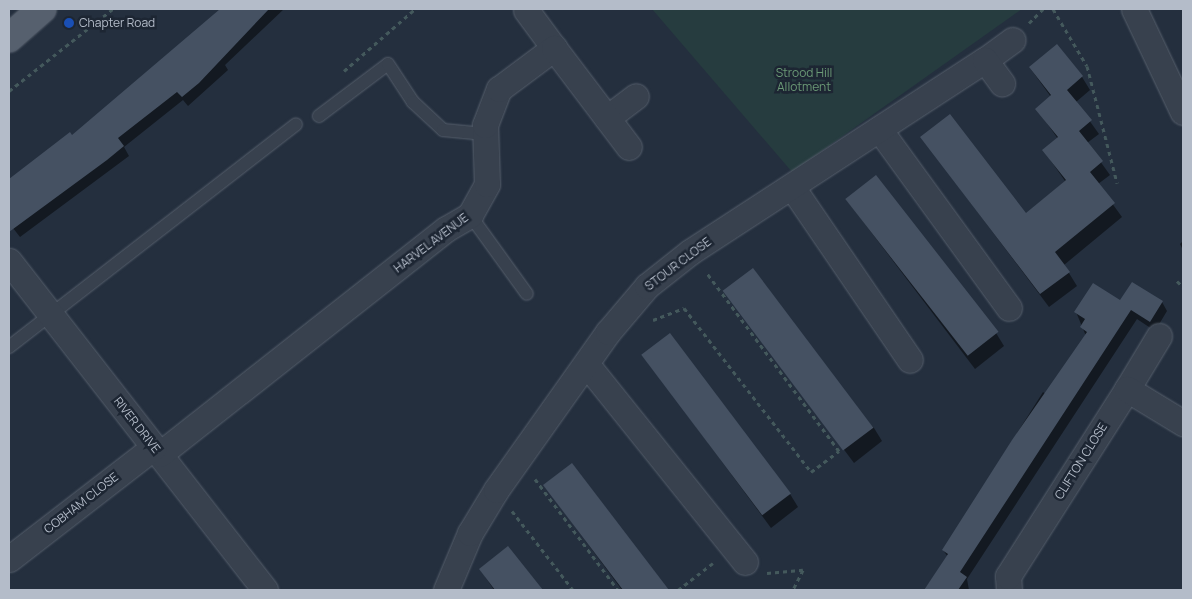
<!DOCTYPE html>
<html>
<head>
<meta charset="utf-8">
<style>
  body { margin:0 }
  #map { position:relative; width:1192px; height:599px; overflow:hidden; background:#242f3e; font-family:Manrope,sans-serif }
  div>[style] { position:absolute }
  .green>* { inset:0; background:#263c3f }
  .shadow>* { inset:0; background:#0007 }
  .building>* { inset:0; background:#455162; transform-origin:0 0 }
  .path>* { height:3px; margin-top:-1.5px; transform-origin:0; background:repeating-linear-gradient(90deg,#44595c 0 4px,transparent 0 8px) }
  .roads { filter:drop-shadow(0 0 1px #565f6c) drop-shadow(0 0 1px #565f6c) }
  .lane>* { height:12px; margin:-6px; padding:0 6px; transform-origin:6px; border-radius:6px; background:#38414e }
  .street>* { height:25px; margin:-12.5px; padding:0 12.5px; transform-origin:12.5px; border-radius:12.5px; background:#38414e }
  .primary>* { height:28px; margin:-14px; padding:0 14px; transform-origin:14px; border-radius:14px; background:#56606e }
  .dots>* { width:14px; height:14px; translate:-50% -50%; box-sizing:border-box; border:2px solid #1d2633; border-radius:50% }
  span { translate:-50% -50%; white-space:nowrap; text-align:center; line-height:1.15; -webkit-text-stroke:5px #1d2633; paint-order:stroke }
  .poi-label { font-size:12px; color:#b4bcc9 }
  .left { translate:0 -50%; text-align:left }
  .park-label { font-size:12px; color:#6b9a76 }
  .street-label { font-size:12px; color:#b4bcc9 }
  .frame { position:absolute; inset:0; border:10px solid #b4bcc9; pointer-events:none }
</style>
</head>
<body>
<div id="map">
  <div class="green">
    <div style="clip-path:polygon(652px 9px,1022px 9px,792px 172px)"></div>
  </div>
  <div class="shadow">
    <div style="clip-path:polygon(222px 9px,284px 9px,225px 65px,228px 70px,188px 106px,183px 100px,124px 147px,129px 156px,20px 237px,9px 223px,9px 181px,70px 134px,72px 137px)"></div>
    <div style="clip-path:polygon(1030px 68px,1082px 77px,1090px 90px,1076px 102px,1099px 134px,1087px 143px,1110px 175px,1098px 184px,1122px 217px,1064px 265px,1077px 286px,1049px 307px,922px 138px,1025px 215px,1065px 181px,1044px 151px,1058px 139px,1037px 109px,1051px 97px)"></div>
    <div style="clip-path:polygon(846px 199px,996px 333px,1004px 346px,975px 369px)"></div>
    <div style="clip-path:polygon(1183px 241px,1183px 250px,1180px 244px)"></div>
    <div style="clip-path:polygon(725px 291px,874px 428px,882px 441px,854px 463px)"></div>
    <div style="clip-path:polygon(1120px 302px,1162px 302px,1167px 311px,1155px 331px,1137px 319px,967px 579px,969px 590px,924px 590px,948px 557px,943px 550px,1043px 392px,1047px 395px,1086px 336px,1076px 312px)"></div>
    <div style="clip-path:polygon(643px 355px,790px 494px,798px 507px,771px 528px)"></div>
    <div style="clip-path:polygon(572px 464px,668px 590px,622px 590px,544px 485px)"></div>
    <div style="clip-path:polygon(508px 548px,541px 590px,494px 590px,480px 569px)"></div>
  </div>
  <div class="building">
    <div style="clip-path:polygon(220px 9px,269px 9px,199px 83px,182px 97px,177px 92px,118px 138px,124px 146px,107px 160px,9px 232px,9px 179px,70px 132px,72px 135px)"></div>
    <div style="clip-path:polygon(1057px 44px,1083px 76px,1067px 90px,1092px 120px,1079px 131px,1103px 161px,1090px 172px,1115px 203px,1055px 252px,1070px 272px,1040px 294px,920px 137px,950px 114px,1026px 213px,1066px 180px,1042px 150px,1058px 137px,1035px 109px,1051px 95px,1029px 67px)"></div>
    <div style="left:876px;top:175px;width:199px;height:39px;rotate:52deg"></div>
    <div style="left:753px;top:268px;width:200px;height:38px;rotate:53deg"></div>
    <div style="clip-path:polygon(1132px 282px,1163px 301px,1150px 322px,1131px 310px,960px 572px,967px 577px,958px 590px,924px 590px,948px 554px,942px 550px,1012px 440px,1087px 332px,1080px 327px,1085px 319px,1074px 312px,1093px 283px,1120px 300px)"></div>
    <div style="left:670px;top:333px;width:201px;height:36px;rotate:53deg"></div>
    <div style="clip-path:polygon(572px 463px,669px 590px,623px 590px,543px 485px)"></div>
    <div style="clip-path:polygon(508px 546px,543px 590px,495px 590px,479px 569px)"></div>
  </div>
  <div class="path">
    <div style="left:1053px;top:9px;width:66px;rotate:59.2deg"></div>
    <div style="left:1087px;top:66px;width:121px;rotate:75.6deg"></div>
    <div style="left:1029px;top:23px;width:20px;rotate:-45deg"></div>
    <div style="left:344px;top:71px;width:94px;rotate:-41.1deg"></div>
    <div style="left:9px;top:91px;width:132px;rotate:-38.3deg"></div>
    <div style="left:1177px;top:281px;width:8px;rotate:45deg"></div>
    <div style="left:653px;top:320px;width:33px;rotate:-21deg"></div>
    <div style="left:684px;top:308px;width:207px;rotate:52.2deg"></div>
    <div style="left:811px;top:472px;width:35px;rotate:-37deg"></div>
    <div style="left:839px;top:451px;width:223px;rotate:-126.6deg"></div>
    <div style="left:535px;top:479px;width:139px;rotate:53.2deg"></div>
    <div style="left:512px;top:511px;width:100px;rotate:52.3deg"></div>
    <div style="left:767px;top:573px;width:36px;rotate:-5deg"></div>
    <div style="left:803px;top:570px;width:22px;rotate:117deg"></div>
    <div style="left:678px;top:590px;width:44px;rotate:-37.6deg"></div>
  </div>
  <div class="roads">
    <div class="lane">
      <div style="left:319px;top:116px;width:86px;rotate:-37deg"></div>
      <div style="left:388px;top:64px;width:45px;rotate:56.7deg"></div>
      <div style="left:413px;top:102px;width:41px;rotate:43deg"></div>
      <div style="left:443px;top:130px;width:42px;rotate:5.4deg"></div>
      <div style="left:470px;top:215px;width:97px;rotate:54.2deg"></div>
      <div style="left:9px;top:347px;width:363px;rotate:-37.8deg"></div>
    </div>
    <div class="street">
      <div style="left:1134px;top:9px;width:114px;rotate:64.6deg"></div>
      <div style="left:526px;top:10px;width:47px;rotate:53.6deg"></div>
      <div style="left:985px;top:60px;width:34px;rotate:-36deg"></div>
      <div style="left:607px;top:118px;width:36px;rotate:-37deg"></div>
      <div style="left:879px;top:129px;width:221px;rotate:54deg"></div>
      <div style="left:792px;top:187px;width:209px;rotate:55.7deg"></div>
      <div style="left:9px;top:261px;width:417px;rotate:52.1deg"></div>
      <div style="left:588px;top:366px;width:251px;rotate:51.3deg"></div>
      <div style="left:1127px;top:389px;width:62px;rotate:-58.9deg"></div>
      <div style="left:160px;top:454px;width:364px;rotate:-38.2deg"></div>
      <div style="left:446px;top:229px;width:28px;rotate:-30deg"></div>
      <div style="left:470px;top:215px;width:35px;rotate:-61deg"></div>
      <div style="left:487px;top:184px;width:59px;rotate:-91.9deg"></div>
      <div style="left:485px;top:125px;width:39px;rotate:-69deg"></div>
      <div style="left:499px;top:89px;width:69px;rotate:-36.7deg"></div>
      <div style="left:554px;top:48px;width:124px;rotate:52.9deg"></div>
      <div style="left:9px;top:559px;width:183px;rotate:-37.7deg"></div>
      <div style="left:446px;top:590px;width:62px;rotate:-67.2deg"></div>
      <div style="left:470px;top:533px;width:50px;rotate:-58.8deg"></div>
      <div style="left:496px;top:490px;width:194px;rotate:-54.7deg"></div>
      <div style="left:608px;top:332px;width:60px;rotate:-49.7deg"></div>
      <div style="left:647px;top:286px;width:55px;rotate:-38.3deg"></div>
      <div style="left:690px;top:252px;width:352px;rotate:-33.1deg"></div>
      <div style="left:985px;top:60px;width:29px;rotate:54deg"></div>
      <div style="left:1009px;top:590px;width:14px;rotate:-94deg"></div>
      <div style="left:1008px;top:576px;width:222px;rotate:-57.5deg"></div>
      <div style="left:1127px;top:389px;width:66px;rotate:31.3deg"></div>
    </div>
    <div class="primary">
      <div style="left:9px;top:38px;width:44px;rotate:-41.3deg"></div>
    </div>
  </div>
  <div class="dots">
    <div style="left:69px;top:23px;background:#1a4fb4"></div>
  </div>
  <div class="poi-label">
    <span class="left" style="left:79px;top:23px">Chapter Road</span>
  </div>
  <div class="park-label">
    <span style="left:804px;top:80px">Strood Hill<br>Allotment</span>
  </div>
  <div class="street-label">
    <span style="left:431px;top:243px;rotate:-37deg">HARVEL AVENUE</span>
    <span style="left:678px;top:264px;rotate:-37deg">STOUR CLOSE</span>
    <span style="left:137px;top:425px;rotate:52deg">RIVER DRIVE</span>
    <span style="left:1081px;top:461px;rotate:-58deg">CLIFTON CLOSE</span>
    <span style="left:81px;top:503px;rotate:-38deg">COBHAM CLOSE</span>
  </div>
  <div class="frame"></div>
</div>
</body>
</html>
